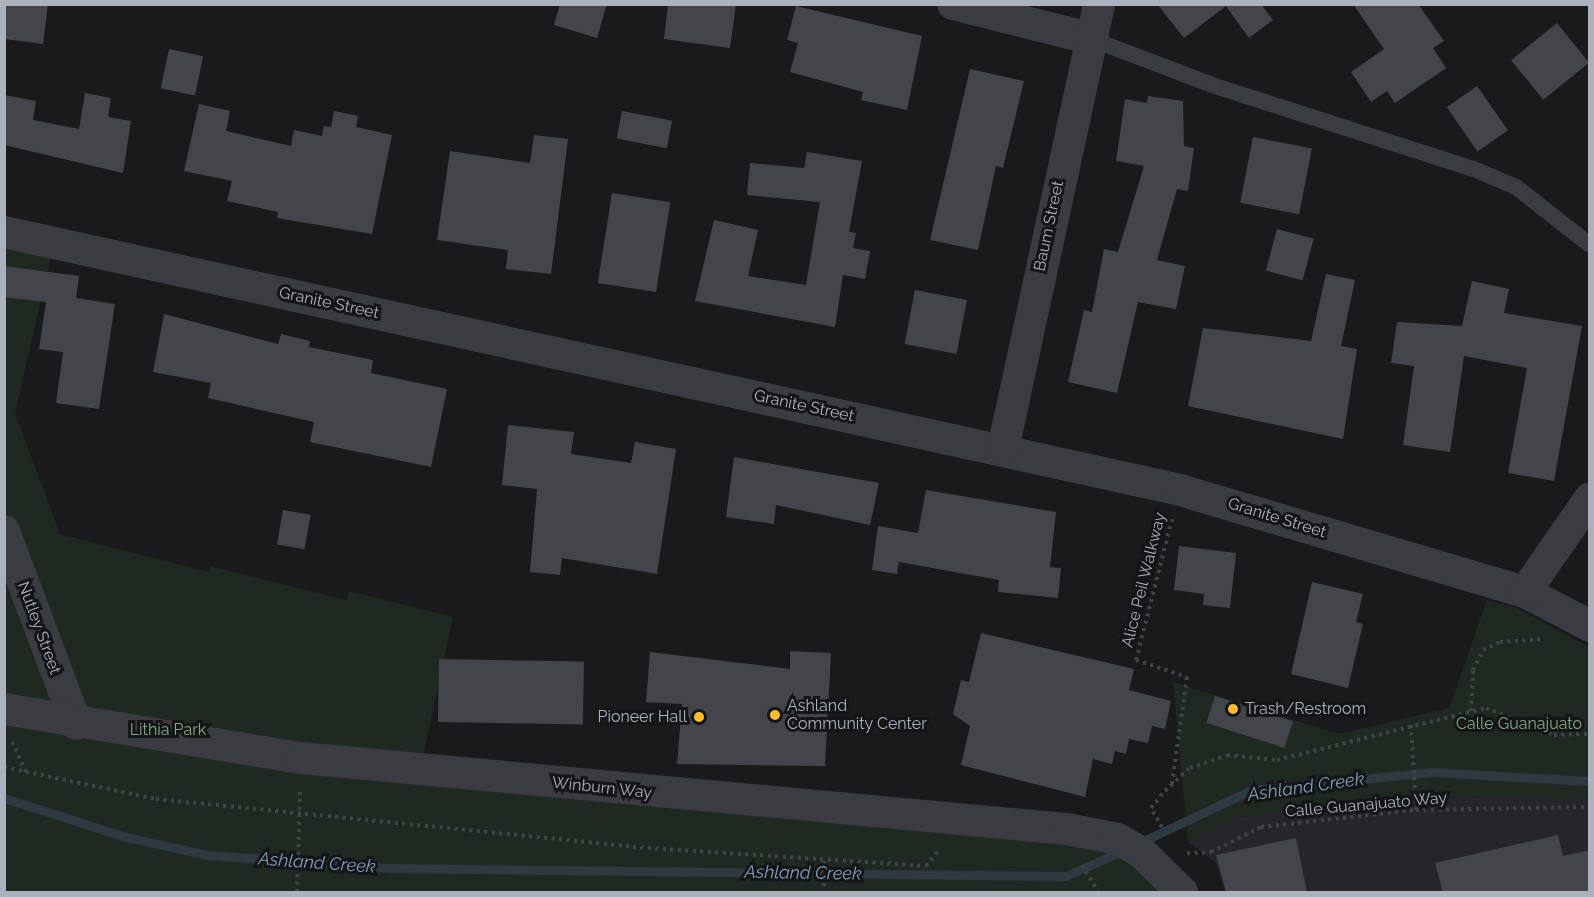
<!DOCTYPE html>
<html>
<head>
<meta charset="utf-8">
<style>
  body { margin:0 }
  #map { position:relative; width:1594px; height:897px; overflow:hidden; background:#1a1a1d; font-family:Raleway,sans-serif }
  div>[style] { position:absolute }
  .built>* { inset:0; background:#26262a }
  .green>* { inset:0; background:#1f2821 }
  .stream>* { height:9px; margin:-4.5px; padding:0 4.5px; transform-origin:4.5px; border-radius:4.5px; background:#2e3942 }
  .building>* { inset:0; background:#44454a; transform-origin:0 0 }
  .path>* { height:4px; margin-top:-2px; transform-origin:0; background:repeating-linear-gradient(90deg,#404349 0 3px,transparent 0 7.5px) }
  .service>* { height:16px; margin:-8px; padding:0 8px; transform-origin:8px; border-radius:8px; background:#3a3c42 }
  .minor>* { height:32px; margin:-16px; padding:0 16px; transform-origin:16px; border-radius:16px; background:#3a3c42 }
  .dots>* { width:16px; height:16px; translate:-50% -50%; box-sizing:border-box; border:3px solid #151518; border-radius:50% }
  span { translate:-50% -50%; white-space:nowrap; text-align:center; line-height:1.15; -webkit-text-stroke:6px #151518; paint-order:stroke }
  .street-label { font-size:16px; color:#abb1bd }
  .poi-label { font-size:16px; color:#abb1bd }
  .left { translate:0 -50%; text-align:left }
  .right { translate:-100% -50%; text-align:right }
  .park-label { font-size:16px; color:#81a984 }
  .water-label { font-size:18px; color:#809eba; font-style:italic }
  .frame { position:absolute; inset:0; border:6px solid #abb1bd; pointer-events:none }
</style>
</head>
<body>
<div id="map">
  <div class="built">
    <div style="clip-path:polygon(1437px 797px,1589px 799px,1589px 892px,1225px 892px,1216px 863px,1188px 842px,1238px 817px)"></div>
  </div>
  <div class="green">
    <div style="clip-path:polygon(5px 232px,54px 243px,15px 413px,60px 534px,209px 572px,211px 566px,346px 600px,349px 591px,453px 617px,420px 770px,1105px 836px,1182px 892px,5px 892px)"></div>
    <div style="clip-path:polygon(1487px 600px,1517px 608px,1589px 647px,1589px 799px,1437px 797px,1238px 817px,1188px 842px,1173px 682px,1339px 734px,1449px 708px)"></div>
  </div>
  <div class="stream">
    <div style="left:4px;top:798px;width:128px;rotate:17.7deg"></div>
    <div style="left:126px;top:837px;width:84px;rotate:12.4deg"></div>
    <div style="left:208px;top:855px;width:180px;rotate:4.1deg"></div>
    <div style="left:388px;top:868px;width:678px;rotate:0.68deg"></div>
    <div style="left:1066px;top:876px;width:61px;rotate:-24.1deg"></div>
    <div style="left:1137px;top:844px;width:126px;rotate:-25.3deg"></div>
    <div style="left:1251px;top:790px;width:182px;rotate:-5.7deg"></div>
    <div style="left:1432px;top:772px;width:158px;rotate:3.3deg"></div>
  </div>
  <div class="building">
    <div style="clip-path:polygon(4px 4px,48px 4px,43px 44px,4px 39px)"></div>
    <div style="clip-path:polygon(560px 4px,607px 4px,597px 38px,554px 25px)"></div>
    <div style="clip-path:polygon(668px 4px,736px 4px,730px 48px,664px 39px)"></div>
    <div style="clip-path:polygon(1157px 4px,1261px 4px,1273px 20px,1249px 38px,1226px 6px,1184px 38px)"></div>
    <div style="clip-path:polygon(1353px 4px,1418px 4px,1444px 41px,1433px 48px,1446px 68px,1395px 103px,1387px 91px,1371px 102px,1351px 72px,1384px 49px)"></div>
    <div style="clip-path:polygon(796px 6px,922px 36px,907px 110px,861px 100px,863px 92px,790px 72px,798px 43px,787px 40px)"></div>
    <div style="left:1557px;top:23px;width:51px;height:59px;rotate:51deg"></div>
    <div style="left:169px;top:49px;width:35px;height:40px;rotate:12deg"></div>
    <div style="clip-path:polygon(970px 69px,1024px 81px,1003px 168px,996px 166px,978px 250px,930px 240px)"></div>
    <div style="left:1477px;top:86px;width:54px;height:37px;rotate:55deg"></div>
    <div style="clip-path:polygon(85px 93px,111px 98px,108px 117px,131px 121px,123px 173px,4px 145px,4px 95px,36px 101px,33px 120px,79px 129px)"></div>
    <div style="clip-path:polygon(1148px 96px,1183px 101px,1184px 146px,1194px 148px,1188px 191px,1177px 189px,1157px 260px,1185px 266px,1176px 309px,1138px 302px,1117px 393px,1068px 382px,1084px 310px,1092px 312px,1104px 249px,1118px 252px,1144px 166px,1116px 161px,1125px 99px,1147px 103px)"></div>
    <div style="clip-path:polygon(199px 104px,230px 111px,226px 131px,291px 146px,294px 130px,322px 136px,324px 126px,331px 127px,334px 111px,358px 116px,356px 127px,392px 135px,372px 234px,277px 218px,278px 212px,227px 201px,232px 181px,184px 171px)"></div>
    <div style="left:622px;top:111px;width:51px;height:28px;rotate:11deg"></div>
    <div style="clip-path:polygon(534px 135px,568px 139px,551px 274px,506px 269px,508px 250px,437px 240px,450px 151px,530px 163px)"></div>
    <div style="left:1253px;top:137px;width:60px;height:67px;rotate:11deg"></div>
    <div style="clip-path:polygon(807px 152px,862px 161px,849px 232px,856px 233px,853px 248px,870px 251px,865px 279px,843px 275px,835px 327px,695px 301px,714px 220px,758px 230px,748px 276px,806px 285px,820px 202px,747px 195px,750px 163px,804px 168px)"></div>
    <div style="left:612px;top:193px;width:59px;height:91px;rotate:9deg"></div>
    <div style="left:1277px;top:229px;width:38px;height:43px;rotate:15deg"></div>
    <div style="clip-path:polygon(4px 266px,79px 276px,76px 298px,115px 304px,99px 409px,56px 403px,63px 352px,39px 349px,46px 302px,4px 297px)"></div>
    <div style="clip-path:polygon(1326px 274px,1355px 280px,1341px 346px,1357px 349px,1343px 439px,1188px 406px,1203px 328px,1311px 341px)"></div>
    <div style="clip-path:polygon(1472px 281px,1509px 289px,1504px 313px,1582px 326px,1554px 481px,1508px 473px,1527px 368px,1464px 356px,1450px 452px,1403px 445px,1414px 366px,1391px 363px,1397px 322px,1462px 326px)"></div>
    <div style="left:915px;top:290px;width:53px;height:55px;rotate:11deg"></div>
    <div style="clip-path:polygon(164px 314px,278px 344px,281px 334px,310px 341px,309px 347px,373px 360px,371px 373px,447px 389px,431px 467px,310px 442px,314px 422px,208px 398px,211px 383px,153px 372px)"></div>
    <div style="clip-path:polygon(508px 425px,574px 432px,571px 454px,631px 463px,635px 442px,676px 449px,657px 574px,562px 558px,560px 575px,530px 572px,537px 489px,502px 485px)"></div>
    <div style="clip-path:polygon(734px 457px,879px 483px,870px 525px,776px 505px,774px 524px,726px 517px)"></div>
    <div style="clip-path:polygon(926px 490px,1056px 512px,1050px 567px,1061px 568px,1058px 598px,998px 592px,999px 580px,899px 562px,897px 574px,872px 570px,878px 526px,918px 533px)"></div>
    <div style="left:283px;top:510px;width:28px;height:35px;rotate:10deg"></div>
    <div style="clip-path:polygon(1179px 546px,1236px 553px,1230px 608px,1203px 605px,1204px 594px,1174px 590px)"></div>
    <div style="clip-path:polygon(1312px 582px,1363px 594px,1356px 622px,1363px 624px,1348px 688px,1291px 674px)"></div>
    <div style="clip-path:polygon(981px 633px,1134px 669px,1129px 690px,1171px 701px,1165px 729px,1152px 726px,1148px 743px,1129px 739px,1126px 754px,1115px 751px,1112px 764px,1093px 759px,1085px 797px,961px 765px,970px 726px,953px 714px,961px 680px,969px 682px)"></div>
    <div style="clip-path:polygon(790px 651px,831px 653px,825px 766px,677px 764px,682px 704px,646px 702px,650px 652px,790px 669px)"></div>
    <div style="left:439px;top:659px;width:145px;height:63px;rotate:1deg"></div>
    <div style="left:1215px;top:696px;width:82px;height:28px;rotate:18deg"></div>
    <div style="clip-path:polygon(1558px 835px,1563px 856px,1590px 850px,1590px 892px,1443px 892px,1435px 863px)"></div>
    <div style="clip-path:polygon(1296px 838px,1307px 892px,1226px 892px,1216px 855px)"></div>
  </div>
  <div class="path">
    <div style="left:1172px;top:519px;width:146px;rotate:104.3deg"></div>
    <div style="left:1136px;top:660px;width:54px;rotate:18.4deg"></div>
    <div style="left:1187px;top:677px;width:108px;rotate:98deg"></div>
    <div style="left:1471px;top:711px;width:41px;rotate:-87.2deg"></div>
    <div style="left:1473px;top:670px;width:22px;rotate:-63deg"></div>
    <div style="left:1483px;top:650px;width:19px;rotate:-25deg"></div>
    <div style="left:1500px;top:642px;width:45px;rotate:-3.8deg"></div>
    <div style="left:1411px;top:725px;width:85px;rotate:86.6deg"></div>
    <div style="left:12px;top:742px;width:33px;rotate:65deg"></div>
    <div style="left:4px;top:767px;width:155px;rotate:11.9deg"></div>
    <div style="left:156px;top:799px;width:479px;rotate:5.7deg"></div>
    <div style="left:633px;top:847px;width:294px;rotate:3.7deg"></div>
    <div style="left:926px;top:866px;width:22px;rotate:-51deg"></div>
    <div style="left:1162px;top:827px;width:22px;rotate:-120deg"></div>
    <div style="left:1151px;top:808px;width:22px;rotate:-51deg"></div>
    <div style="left:1165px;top:791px;width:34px;rotate:-43deg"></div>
    <div style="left:1190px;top:768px;width:39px;rotate:-19deg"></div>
    <div style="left:1227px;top:755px;width:50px;rotate:5.7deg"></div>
    <div style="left:1277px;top:760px;width:215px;rotate:-14deg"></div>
    <div style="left:1486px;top:708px;width:73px;rotate:21.7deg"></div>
    <div style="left:1554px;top:735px;width:36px;rotate:-2deg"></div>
    <div style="left:1187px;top:853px;width:24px;rotate:-2deg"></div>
    <div style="left:1211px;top:852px;width:56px;rotate:-26.6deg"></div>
    <div style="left:1261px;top:827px;width:156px;rotate:-6.3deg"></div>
    <div style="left:1416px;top:810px;width:174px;rotate:-1deg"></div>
    <div style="left:824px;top:861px;width:31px;rotate:90deg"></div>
    <div style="left:1082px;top:865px;width:31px;rotate:59deg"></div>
    <div style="left:297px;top:892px;width:104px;rotate:-88.3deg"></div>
  </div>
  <div class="service">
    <div style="left:1089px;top:38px;width:132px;rotate:20.9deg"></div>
    <div style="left:1212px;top:85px;width:275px;rotate:17.8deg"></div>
    <div style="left:1474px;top:169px;width:46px;rotate:23.2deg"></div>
    <div style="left:1516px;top:187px;width:94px;rotate:38.1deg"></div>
  </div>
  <div class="minor">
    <div style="left:953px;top:4px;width:140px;rotate:14deg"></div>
    <div style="left:4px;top:232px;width:1204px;rotate:12.37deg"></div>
    <div style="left:1180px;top:490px;width:360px;rotate:16.5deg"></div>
    <div style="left:1525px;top:592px;width:73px;rotate:27.6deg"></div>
    <div style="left:1003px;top:449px;width:455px;rotate:-77.8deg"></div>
    <div style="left:4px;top:531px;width:206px;rotate:69.5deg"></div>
    <div style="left:1525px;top:592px;width:114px;rotate:-55.3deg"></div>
    <div style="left:4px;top:709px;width:301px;rotate:9.4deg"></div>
    <div style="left:301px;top:758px;width:769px;rotate:5.3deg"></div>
    <div style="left:1067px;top:829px;width:52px;rotate:11.1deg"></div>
    <div style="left:1118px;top:839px;width:28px;rotate:30deg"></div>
    <div style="left:1142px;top:853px;width:56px;rotate:44.3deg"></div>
  </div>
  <div class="dots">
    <div style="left:1233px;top:709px;background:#ffbc2f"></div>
    <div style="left:775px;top:715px;background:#ffbc2f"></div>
    <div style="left:699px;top:717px;background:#ffbc2f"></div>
  </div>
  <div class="street-label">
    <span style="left:1049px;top:226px;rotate:-78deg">Baum Street</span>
    <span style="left:329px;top:303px;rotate:12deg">Granite Street</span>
    <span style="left:804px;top:406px;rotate:12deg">Granite Street</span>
    <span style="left:1277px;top:518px;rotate:17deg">Granite Street</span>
    <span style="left:1144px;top:580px;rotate:-76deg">Alice Peil Walkway</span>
    <span style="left:39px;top:628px;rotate:70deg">Nutley Street</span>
    <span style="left:602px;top:788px;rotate:6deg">Winburn Way</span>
    <span style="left:1366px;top:805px;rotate:-5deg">Calle Guanajuato Way</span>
  </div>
  <div class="poi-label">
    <span class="left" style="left:787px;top:715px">Ashland<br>Community Center</span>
    <span class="left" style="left:1245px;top:709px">Trash/Restroom</span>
    <span class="right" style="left:687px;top:717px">Pioneer Hall</span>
  </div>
  <div class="park-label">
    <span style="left:1519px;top:724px">Calle Guanajuato</span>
    <span style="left:168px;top:730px">Lithia Park</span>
  </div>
  <div class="water-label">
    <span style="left:1306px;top:787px;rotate:-8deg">Ashland Creek</span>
    <span style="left:317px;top:863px;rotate:4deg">Ashland Creek</span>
    <span style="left:803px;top:873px;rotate:1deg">Ashland Creek</span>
  </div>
  <div class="frame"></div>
</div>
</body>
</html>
